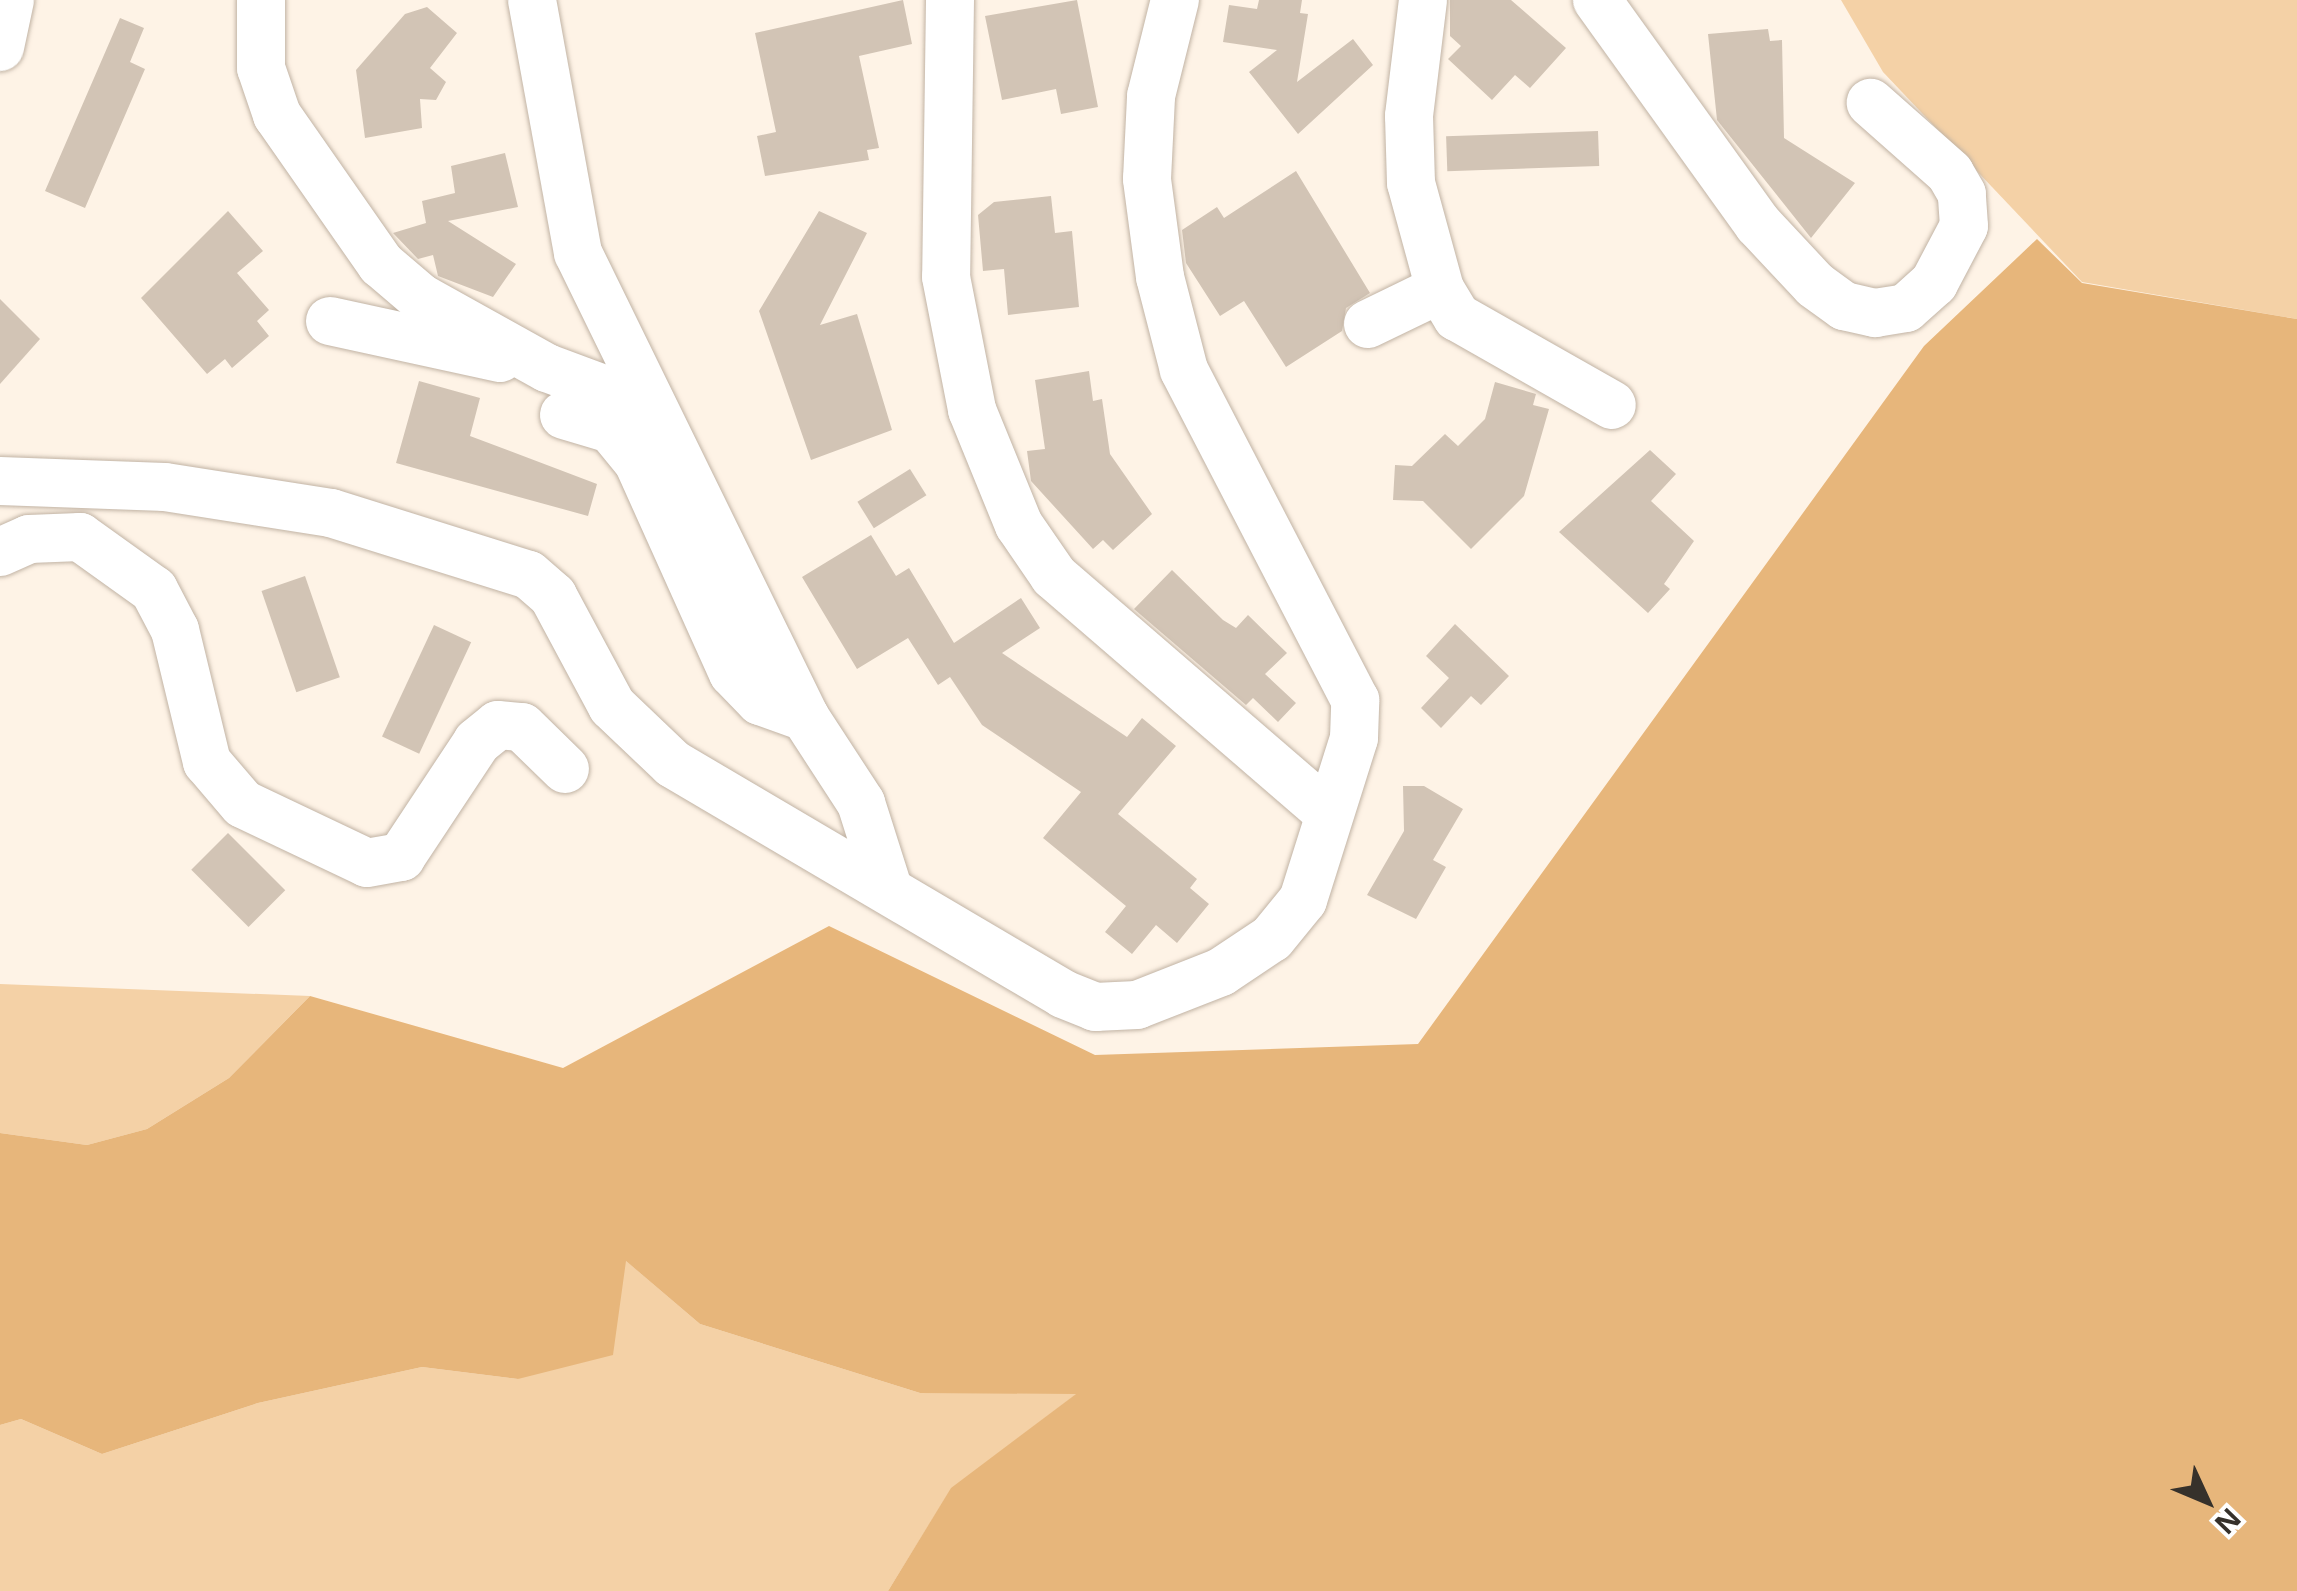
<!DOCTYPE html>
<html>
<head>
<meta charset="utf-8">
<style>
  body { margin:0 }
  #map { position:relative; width:2297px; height:1591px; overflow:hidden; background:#fef3e6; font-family:"Noto Sans",sans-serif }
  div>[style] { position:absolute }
  .green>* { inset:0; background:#f4d1a6 }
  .forest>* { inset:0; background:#e7b67b }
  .building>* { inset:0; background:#d2c4b5; transform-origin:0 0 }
  .roads { filter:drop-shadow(0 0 2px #c1b3a4) drop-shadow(0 0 2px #c1b3a4) }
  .minor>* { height:48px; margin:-24px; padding:0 24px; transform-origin:24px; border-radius:24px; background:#fff }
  span { translate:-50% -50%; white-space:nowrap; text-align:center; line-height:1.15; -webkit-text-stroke:10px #fff; paint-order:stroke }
  .north { position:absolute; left:2157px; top:1451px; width:100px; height:100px; -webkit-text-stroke:8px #fff; paint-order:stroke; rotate:134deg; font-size:28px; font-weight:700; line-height:40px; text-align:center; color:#36312b }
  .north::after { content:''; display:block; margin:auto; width:35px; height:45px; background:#36312b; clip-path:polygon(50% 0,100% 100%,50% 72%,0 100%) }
</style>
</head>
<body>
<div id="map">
  <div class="green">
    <div style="clip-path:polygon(1841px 0,2297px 0,2297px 319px,2082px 282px,1883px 72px)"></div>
    <div style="clip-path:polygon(0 984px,310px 996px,229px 1078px,147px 1129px,87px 1145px,0 1133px)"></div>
    <div style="clip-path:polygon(625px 1260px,700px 1324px,920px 1393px,1078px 1393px,951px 1489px,888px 1591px,0 1591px,0 1425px,21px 1419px,102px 1454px,258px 1403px,422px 1367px,518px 1379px)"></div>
  </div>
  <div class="forest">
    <div style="clip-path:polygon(2037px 239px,2082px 283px,2297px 319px,2297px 1591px,888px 1591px,951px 1488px,1076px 1394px,920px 1393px,700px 1324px,626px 1261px,613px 1355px,518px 1379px,422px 1367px,258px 1403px,102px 1454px,21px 1419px,0 1425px,0 1133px,87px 1145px,147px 1129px,229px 1078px,310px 996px,563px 1068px,829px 926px,1095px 1055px,1418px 1044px,1924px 346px)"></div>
  </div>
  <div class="building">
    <div style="clip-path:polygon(903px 0,912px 44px,859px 56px,879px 148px,867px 150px,869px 160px,765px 176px,757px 136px,776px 132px,755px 33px)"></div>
    <div style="clip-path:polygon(1077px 0,1098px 107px,1061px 114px,1056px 89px,1002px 100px,985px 16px)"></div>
    <div style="clip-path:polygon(1259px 0,1302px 0,1300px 13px,1308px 14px,1297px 82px,1353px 39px,1373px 65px,1298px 134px,1249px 72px,1277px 50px,1223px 42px,1229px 5px,1257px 9px)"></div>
    <div style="clip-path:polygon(1450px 0,1511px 0,1566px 48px,1530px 88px,1515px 75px,1492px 100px,1448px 59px,1461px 46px,1450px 36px)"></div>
    <div style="clip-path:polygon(427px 7px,457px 33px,430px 68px,446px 82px,436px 100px,420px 99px,422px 128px,365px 138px,356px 70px,405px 14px)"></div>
    <div style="clip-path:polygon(120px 18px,144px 28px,130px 62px,145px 69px,85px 208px,45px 191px)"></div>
    <div style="clip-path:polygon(1768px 29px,1770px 41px,1782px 40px,1784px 138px,1855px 183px,1811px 238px,1717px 120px,1708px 34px)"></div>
    <div style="left:1598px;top:131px;width:35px;height:152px;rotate:88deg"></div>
    <div style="clip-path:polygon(505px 153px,518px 207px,448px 221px,516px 264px,493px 297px,438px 276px,433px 255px,418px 259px,393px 233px,426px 223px,422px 201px,455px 193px,451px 166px)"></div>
    <div style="clip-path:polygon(1296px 171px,1370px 293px,1346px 308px,1342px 331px,1286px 367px,1244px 301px,1220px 316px,1186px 263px,1182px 230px,1217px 207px,1224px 218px)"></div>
    <div style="clip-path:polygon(1051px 196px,1055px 233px,1072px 231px,1079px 307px,1008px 315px,1004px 269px,983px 271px,978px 215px,994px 202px)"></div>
    <div style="clip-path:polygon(228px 211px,263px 251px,237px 273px,269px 310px,257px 321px,269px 336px,232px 368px,225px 359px,207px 374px,141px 298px)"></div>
    <div style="clip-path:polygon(819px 211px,867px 233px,820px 325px,857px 314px,892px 430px,811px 460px,759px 311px)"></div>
    <div style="clip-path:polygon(0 299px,40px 339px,0 384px)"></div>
    <div style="clip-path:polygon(1089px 371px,1093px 401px,1102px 399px,1110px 454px,1152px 514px,1113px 550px,1103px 540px,1093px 549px,1031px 481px,1027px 451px,1045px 449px,1035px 380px)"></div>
    <div style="clip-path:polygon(419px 381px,480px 398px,470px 436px,597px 484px,588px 516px,396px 463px)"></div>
    <div style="clip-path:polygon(1495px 382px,1536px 394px,1533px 405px,1549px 409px,1524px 496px,1471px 549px,1423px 501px,1393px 500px,1395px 465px,1412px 466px,1445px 434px,1458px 446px,1485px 419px)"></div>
    <div style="clip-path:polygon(1650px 450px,1676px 474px,1651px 501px,1694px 541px,1664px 584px,1670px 589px,1648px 613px,1559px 532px)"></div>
    <div style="left:910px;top:469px;width:31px;height:62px;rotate:58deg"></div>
    <div style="clip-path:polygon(871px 535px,896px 576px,909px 568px,954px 643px,1021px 598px,1040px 628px,1002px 653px,1127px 737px,1142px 718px,1176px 746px,1118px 814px,1197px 879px,1190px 888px,1209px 904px,1177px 943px,1156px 925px,1132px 954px,1105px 932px,1126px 906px,1043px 838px,1081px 792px,982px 725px,950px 677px,938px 685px,908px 638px,857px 669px,802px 577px)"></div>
    <div style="clip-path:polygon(1172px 570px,1223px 620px,1236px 628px,1248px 615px,1287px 653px,1265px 674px,1296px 703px,1278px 722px,1253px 698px,1246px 705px,1134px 609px)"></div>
    <div style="left:305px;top:576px;width:107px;height:46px;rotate:71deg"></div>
    <div style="clip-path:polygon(1455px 624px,1509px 676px,1481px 705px,1471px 696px,1441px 728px,1421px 708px,1449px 678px,1426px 656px)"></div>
    <div style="left:434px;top:625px;width:41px;height:123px;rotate:25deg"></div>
    <div style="clip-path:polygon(1403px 786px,1424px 786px,1463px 809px,1433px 860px,1446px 867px,1416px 919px,1367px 895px,1404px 831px)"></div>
    <div style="left:228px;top:833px;width:81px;height:52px;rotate:45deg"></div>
  </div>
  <div class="roads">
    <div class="minor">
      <div style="left:261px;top:0;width:68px;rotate:90deg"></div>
      <div style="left:261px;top:68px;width:50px;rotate:71.2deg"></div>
      <div style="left:277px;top:115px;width:182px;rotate:55.1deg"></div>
      <div style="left:381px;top:264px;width:52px;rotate:40.4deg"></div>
      <div style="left:421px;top:298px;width:144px;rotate:29.1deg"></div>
      <div style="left:547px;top:368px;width:109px;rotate:20.4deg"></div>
      <div style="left:532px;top:0;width:257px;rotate:79.7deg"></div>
      <div style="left:578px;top:253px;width:517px;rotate:63.93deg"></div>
      <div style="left:805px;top:717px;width:103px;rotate:56.9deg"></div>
      <div style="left:861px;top:803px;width:86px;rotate:72.4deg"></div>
      <div style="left:950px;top:0;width:277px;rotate:90.8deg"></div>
      <div style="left:946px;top:277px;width:136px;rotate:78.9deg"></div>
      <div style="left:972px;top:410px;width:124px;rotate:67.8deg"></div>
      <div style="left:1019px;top:525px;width:62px;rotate:55.5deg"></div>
      <div style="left:1054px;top:576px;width:363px;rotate:40.8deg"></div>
      <div style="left:1423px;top:0;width:117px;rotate:96.9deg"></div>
      <div style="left:1409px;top:116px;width:67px;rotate:88.3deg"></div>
      <div style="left:1411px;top:183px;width:110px;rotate:74.7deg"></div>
      <div style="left:1440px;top:289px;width:33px;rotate:59deg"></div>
      <div style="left:1457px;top:317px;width:178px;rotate:29.6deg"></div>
      <div style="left:1597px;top:0;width:276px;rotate:54.3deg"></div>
      <div style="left:1758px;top:224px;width:83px;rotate:46.9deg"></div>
      <div style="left:1815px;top:285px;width:36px;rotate:36deg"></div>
      <div style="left:1844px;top:306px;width:32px;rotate:13deg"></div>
      <div style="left:1875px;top:313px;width:31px;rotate:-9deg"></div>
      <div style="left:1906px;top:308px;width:38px;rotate:-42deg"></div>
      <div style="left:1934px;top:283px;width:64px;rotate:-62.2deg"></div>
      <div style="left:1964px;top:226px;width:32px;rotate:-94deg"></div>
      <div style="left:1962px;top:194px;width:24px;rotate:-120deg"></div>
      <div style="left:1950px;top:173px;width:106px;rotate:-138.5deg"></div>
      <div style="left:0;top:47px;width:48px;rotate:-78deg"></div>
      <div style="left:330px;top:321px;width:174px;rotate:12.3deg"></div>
      <div style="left:1368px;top:324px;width:80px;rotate:-25.9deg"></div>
      <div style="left:564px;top:415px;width:49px;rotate:16.6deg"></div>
      <div style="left:611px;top:429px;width:43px;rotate:50.7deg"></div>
      <div style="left:638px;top:462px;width:231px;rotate:65.8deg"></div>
      <div style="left:733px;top:673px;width:39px;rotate:46deg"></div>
      <div style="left:760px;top:701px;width:48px;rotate:19.6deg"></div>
      <div style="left:0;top:481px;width:165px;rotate:2.1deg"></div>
      <div style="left:165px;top:487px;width:168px;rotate:8.9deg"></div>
      <div style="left:331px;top:513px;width:207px;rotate:17.4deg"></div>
      <div style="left:529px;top:575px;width:32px;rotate:41deg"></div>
      <div style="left:553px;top:596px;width:125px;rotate:61.8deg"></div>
      <div style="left:612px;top:706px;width:84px;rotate:43.6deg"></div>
      <div style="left:673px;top:764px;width:453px;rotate:30.5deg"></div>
      <div style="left:1063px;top:994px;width:35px;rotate:22deg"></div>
      <div style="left:1095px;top:1007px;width:42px;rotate:-2.7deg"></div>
      <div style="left:1137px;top:1005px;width:90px;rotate:-21.4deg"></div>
      <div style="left:1221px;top:972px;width:61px;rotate:-33.7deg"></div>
      <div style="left:1272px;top:938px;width:49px;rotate:-50.8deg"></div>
      <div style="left:1303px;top:900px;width:170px;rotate:-72.5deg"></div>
      <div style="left:1354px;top:738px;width:38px;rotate:-88deg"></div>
      <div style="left:1355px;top:700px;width:372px;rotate:-117.4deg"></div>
      <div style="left:1184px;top:370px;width:96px;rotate:-104.5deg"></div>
      <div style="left:1160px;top:277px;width:99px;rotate:-97.6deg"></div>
      <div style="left:1147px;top:179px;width:83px;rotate:-87.2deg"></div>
      <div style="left:1151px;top:96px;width:99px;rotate:-76deg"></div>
      <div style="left:0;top:552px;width:32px;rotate:-24deg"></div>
      <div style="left:29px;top:539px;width:51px;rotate:-2.2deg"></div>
      <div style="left:80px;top:537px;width:91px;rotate:35.6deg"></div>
      <div style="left:154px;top:590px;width:45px;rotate:62.3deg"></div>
      <div style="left:175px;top:630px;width:136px;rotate:76.4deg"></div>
      <div style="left:207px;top:762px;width:55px;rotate:49.4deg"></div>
      <div style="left:243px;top:804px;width:137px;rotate:25.4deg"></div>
      <div style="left:367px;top:863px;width:35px;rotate:-10deg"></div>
      <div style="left:401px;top:857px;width:138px;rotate:-56.5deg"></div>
      <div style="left:477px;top:742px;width:27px;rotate:-39deg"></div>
      <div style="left:498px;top:725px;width:24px;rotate:5deg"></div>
      <div style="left:522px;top:727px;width:60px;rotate:44.3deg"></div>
    </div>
  </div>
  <div class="north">N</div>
</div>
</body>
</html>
